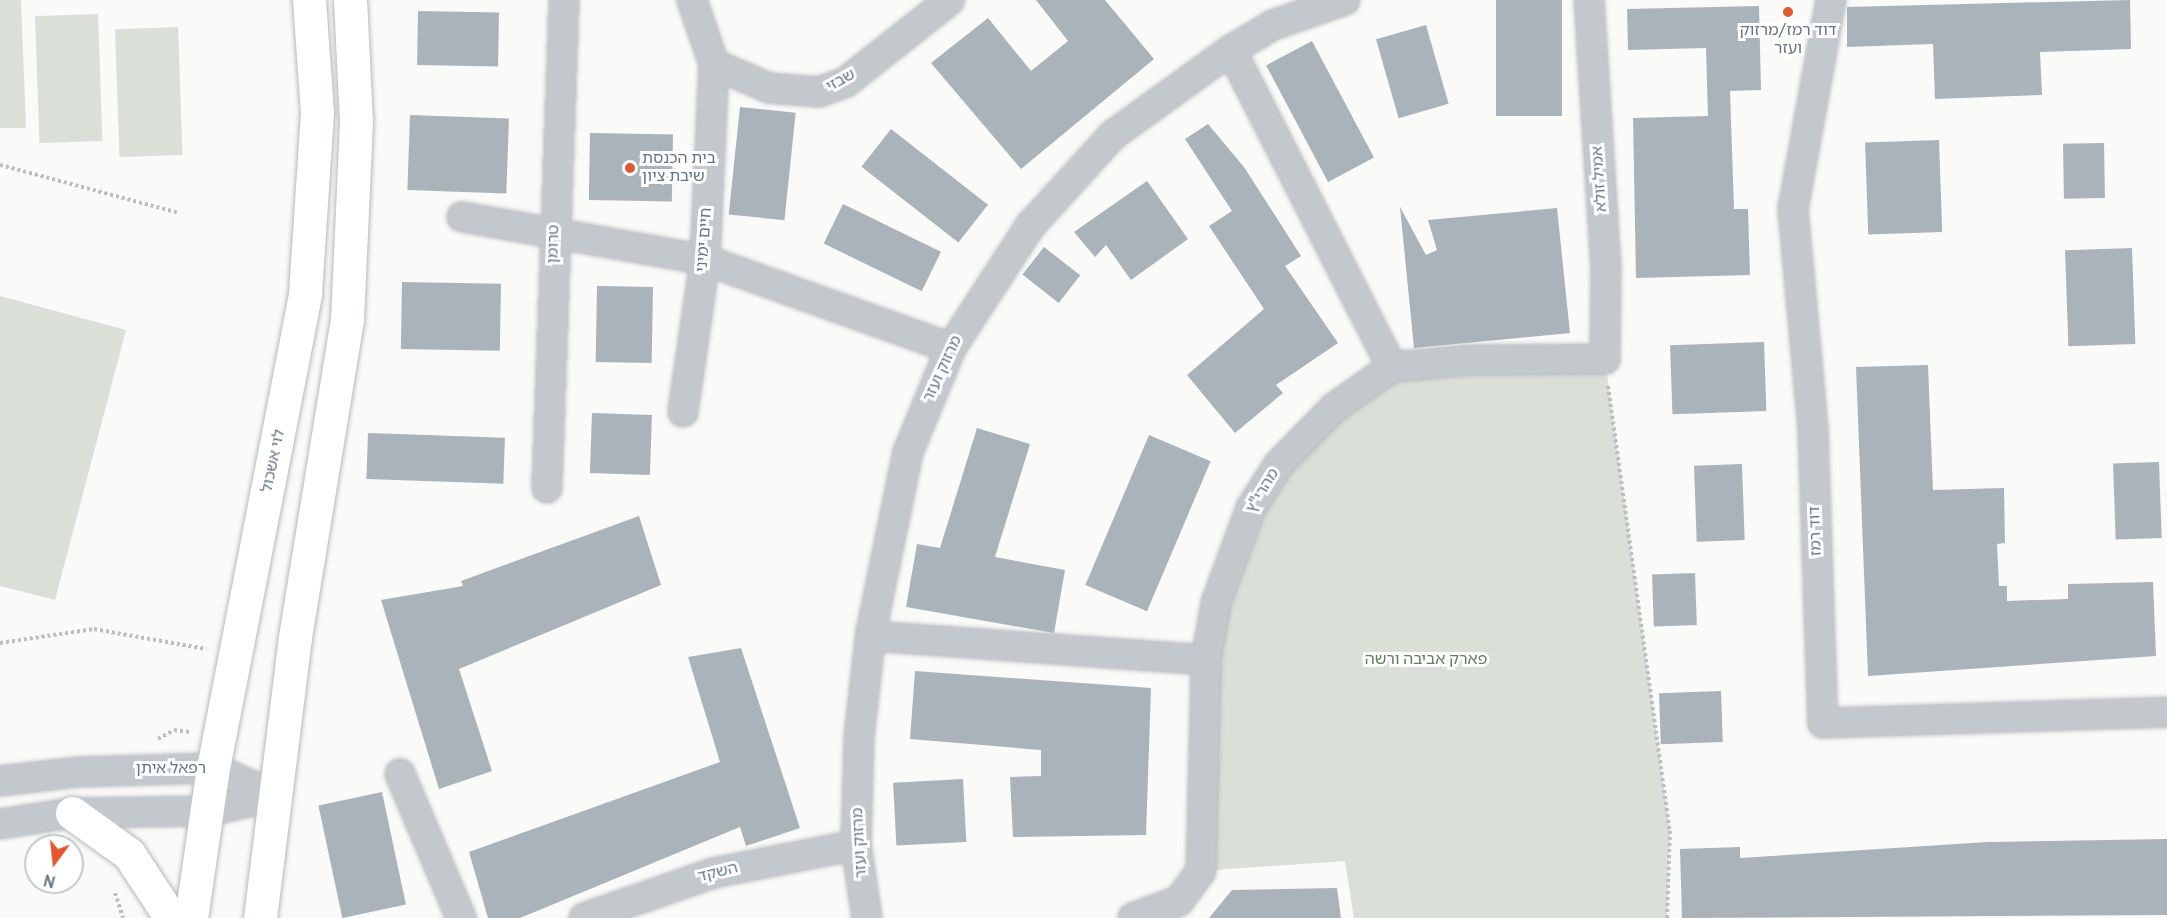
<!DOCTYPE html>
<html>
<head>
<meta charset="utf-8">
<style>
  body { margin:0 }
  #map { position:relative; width:2167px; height:918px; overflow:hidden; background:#fafaf8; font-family:Overpass,"Noto Sans Hebrew",sans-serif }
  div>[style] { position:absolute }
  .green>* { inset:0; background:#dadfd7; transform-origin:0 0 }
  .building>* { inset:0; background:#aab3b9; transform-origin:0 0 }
  .path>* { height:4px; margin-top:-2px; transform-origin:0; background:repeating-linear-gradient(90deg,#bbbfc2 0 3px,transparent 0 6px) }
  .roads { filter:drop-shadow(0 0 2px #b5babe) drop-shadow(0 0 2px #b5babe) }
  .minor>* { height:28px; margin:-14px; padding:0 14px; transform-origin:14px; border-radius:14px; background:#c3c8cc }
  .major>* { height:33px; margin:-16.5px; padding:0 16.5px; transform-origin:16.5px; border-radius:16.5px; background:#fff }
  .dots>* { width:16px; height:16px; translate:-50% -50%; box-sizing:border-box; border:3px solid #fff; border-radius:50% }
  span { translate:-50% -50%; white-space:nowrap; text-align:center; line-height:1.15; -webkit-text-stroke:6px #fff; paint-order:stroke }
  .poi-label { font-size:16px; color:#657683 }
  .left { translate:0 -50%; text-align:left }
  .street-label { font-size:16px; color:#657683 }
  .park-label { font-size:16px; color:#687a64 }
  .north { position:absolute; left:24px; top:834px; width:60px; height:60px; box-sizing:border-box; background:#fff; border:2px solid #c1c8cd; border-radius:50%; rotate:195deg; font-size:16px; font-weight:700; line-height:24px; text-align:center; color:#657683 }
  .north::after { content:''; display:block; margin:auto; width:21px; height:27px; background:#e4572e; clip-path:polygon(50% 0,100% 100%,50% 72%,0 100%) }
</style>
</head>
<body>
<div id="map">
  <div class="green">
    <div style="clip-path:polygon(0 0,21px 0,26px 128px,0 128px)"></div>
    <div style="left:98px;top:14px;width:127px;height:63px;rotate:88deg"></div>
    <div style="left:178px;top:27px;width:128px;height:63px;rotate:88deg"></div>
    <div style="clip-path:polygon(0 296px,126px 330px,55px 600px,0 586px)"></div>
    <div style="clip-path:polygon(1605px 359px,1670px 831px,1667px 918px,1354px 918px,1345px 861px,1201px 871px,1206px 660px,1251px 508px,1392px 367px)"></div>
  </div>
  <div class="building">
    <div style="clip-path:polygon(1036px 0,1105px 0,1154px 59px,1021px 169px,931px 63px,988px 18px,1031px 71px,1068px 41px)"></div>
    <div style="left:1496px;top:0;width:66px;height:116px"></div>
    <div style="clip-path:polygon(2130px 0,2131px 49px,2040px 52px,2042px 95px,1935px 99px,1933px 44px,1847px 47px,1847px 7px)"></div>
    <div style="clip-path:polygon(1759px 6px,1761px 90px,1730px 91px,1734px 209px,1748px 209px,1750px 275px,1636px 278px,1633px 118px,1708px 116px,1706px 48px,1628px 50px,1627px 9px)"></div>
    <div style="left:418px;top:11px;width:81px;height:54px;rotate:1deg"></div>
    <div style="left:1426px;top:25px;width:82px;height:52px;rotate:74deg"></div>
    <div style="left:1312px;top:41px;width:132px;height:52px;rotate:62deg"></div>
    <div style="left:740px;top:107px;width:56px;height:108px;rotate:6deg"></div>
    <div style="left:410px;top:115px;width:99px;height:75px;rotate:2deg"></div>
    <div style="clip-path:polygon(1208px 124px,1244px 167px,1301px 256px,1285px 266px,1338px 343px,1276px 385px,1283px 393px,1235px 433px,1187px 375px,1264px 309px,1209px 226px,1232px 211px,1185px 139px)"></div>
    <div style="left:891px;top:129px;width:123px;height:48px;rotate:38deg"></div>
    <div style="left:590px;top:133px;width:83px;height:67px;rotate:1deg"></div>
    <div style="left:1939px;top:140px;width:92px;height:74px;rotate:88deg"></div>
    <div style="left:2104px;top:143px;width:55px;height:41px;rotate:89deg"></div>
    <div style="clip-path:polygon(1147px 181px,1188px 239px,1131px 280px,1106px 245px,1095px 257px,1074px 232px)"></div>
    <div style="left:843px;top:204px;width:109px;height:44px;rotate:26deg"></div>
    <div style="clip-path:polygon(1400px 207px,1426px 255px,1437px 250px,1428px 220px,1557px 208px,1570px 333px,1414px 348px)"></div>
    <div style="left:1044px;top:247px;width:46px;height:35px;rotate:38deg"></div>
    <div style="left:2132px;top:248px;width:96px;height:67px;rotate:88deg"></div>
    <div style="left:402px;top:282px;width:99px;height:67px;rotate:1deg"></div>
    <div style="left:597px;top:286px;width:56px;height:76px;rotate:1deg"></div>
    <div style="left:1764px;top:342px;width:69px;height:94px;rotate:88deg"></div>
    <div style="clip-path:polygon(1928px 365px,1933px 490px,2004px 488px,2005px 543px,1997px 544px,1999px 586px,2007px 586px,2007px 601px,2068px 599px,2068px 584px,2153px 582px,2156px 656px,1868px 676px,1856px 367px)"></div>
    <div style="left:592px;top:413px;width:60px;height:60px;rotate:2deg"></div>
    <div style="clip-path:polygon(977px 428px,1030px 444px,995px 557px,1065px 570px,1054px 633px,906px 607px,917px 544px,940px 548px)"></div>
    <div style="left:368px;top:433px;width:137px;height:46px;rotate:2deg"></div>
    <div style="left:1149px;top:435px;width:67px;height:163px;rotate:23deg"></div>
    <div style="left:2159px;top:462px;width:76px;height:46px;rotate:88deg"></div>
    <div style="left:1742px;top:464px;width:76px;height:48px;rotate:88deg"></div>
    <div style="clip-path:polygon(639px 516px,661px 585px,459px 669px,492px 771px,439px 789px,381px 600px,463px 586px,461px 581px)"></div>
    <div style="left:1695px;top:573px;width:52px;height:43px;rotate:88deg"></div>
    <div style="clip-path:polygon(741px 648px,800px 828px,746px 846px,740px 827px,520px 918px,488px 918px,469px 852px,720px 762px,688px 657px)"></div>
    <div style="clip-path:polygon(915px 671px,1151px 688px,1146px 835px,1013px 837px,1010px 777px,1041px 776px,1041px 750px,910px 739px)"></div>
    <div style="left:1721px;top:691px;width:51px;height:62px;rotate:88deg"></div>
    <div style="left:963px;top:779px;width:63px;height:70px;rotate:87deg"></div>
    <div style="left:382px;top:792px;width:115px;height:65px;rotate:78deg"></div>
    <div style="clip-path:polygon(2167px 839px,2167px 915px,1682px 918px,1680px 849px,1740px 847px,1740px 858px,1988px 842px)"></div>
    <div style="clip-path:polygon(1337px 888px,1341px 918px,1209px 918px,1232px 890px)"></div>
  </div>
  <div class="path">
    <div style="left:0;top:165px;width:185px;rotate:15deg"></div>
    <div style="left:1608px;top:386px;width:449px;rotate:82.1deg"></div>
    <div style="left:1670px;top:831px;width:87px;rotate:92deg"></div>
    <div style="left:0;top:643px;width:95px;rotate:-8.5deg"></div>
    <div style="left:94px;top:629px;width:114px;rotate:10.1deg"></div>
    <div style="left:158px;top:739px;width:18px;rotate:-29deg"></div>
    <div style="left:174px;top:730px;width:16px;rotate:7deg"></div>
    <div style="left:115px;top:893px;width:26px;rotate:72deg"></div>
  </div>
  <div class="roads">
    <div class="minor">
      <div style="left:1831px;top:0;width:212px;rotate:100.3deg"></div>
      <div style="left:1793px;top:209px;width:221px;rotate:84.8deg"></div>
      <div style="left:1813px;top:429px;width:294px;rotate:88.1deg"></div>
      <div style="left:1823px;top:723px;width:344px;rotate:-1.8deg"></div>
      <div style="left:1231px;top:50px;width:356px;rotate:63.1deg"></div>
      <div style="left:714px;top:64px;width:60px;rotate:23.6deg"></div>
      <div style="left:769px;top:88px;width:50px;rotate:4.6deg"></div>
      <div style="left:819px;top:92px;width:29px;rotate:-20deg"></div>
      <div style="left:846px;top:82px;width:132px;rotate:-38.3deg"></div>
      <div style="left:462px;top:217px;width:247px;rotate:10deg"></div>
      <div style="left:705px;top:260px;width:261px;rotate:19.7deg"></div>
      <div style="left:683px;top:412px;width:154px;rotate:-81.8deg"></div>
      <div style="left:705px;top:260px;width:196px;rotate:-87.4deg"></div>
      <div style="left:714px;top:64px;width:68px;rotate:-109deg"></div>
      <div style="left:547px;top:488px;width:488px;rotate:-88deg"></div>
      <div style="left:871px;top:636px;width:336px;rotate:4.1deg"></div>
      <div style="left:400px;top:774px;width:156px;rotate:67deg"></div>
      <div style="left:0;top:781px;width:80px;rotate:-6.5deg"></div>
      <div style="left:79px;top:772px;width:134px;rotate:-1.7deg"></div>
      <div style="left:213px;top:768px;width:68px;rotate:24.3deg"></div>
      <div style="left:0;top:824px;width:73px;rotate:-8.7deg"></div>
      <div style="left:72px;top:813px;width:136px;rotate:-0.8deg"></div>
      <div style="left:208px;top:811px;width:69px;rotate:-12.6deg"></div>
      <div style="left:584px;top:918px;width:137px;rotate:-19.2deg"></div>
      <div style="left:713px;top:873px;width:146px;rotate:-11.1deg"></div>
      <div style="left:867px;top:918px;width:74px;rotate:-98.6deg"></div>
      <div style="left:856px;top:845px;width:108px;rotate:-88.4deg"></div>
      <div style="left:859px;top:737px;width:106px;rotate:-83.5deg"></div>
      <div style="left:871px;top:632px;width:184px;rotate:-78.4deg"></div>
      <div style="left:908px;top:452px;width:113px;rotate:-67.5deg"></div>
      <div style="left:951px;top:348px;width:147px;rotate:-57deg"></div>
      <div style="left:1031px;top:225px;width:122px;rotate:-47.7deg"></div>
      <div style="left:1113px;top:135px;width:145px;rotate:-35.8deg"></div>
      <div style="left:1231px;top:50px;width:49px;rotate:-30.8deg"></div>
      <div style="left:1273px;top:25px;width:76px;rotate:-19.1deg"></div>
      <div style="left:1133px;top:918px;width:49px;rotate:-20.3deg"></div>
      <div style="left:1179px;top:901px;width:37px;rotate:-54deg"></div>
      <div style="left:1201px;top:871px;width:211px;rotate:-88.6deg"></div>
      <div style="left:1206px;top:660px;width:58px;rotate:-80deg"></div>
      <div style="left:1216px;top:603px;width:101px;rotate:-69.8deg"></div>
      <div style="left:1251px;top:508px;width:52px;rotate:-57.5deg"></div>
      <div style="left:1279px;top:464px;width:78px;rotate:-45.5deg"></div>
      <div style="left:1334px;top:408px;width:71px;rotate:-35.3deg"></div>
      <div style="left:1392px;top:367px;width:77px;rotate:-5.2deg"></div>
      <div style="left:1469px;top:360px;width:136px;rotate:-0.4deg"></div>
      <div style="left:1605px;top:359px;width:90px;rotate:-89.4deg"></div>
      <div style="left:1606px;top:269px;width:270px;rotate:-93.6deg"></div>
    </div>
    <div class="major">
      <div style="left:72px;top:813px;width:70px;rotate:35.7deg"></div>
      <div style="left:129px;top:854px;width:77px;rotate:56.7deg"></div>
      <div style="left:191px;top:918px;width:152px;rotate:-81.7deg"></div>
      <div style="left:213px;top:768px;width:484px;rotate:-79deg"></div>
      <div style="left:305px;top:293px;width:181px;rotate:-86.2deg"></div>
      <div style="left:317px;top:112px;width:112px;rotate:-94.1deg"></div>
      <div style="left:260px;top:918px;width:283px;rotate:-82.9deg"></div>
      <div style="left:295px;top:637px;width:321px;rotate:-80.7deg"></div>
      <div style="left:347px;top:320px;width:198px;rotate:-87.4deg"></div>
      <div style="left:356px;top:122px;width:122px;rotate:-92.8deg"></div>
    </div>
  </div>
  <div class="dots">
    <div style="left:1788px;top:12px;background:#e4572e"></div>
    <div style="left:630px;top:168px;background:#e4572e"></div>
  </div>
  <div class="poi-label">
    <span style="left:1788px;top:40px">דוד רמז/מרזוק<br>ועזר</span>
    <span class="left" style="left:642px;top:168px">בית הכנסת<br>שיבת ציון</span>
  </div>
  <div class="street-label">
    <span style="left:841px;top:81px;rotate:-29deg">שבזי</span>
    <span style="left:1600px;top:179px;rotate:-94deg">אמיל זולא</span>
    <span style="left:705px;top:240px;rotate:-86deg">חיים ימיני</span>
    <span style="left:554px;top:244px;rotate:-88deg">טרומן</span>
    <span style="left:943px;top:369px;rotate:-65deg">מרזוק ועזר</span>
    <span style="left:274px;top:461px;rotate:-78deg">לוי אשכול</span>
    <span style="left:1263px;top:491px;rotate:-59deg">מהרי"ץ</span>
    <span style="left:1816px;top:531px;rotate:-92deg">דוד רמז</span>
    <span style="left:171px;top:769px">רפאל איתן</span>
    <span style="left:860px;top:843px;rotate:-93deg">מרזוק ועזר</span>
    <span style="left:718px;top:873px;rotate:-14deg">השקד</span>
  </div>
  <div class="park-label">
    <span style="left:1426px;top:660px">פארק אביבה ורשה</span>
  </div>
  <div class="north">N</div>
</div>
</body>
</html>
